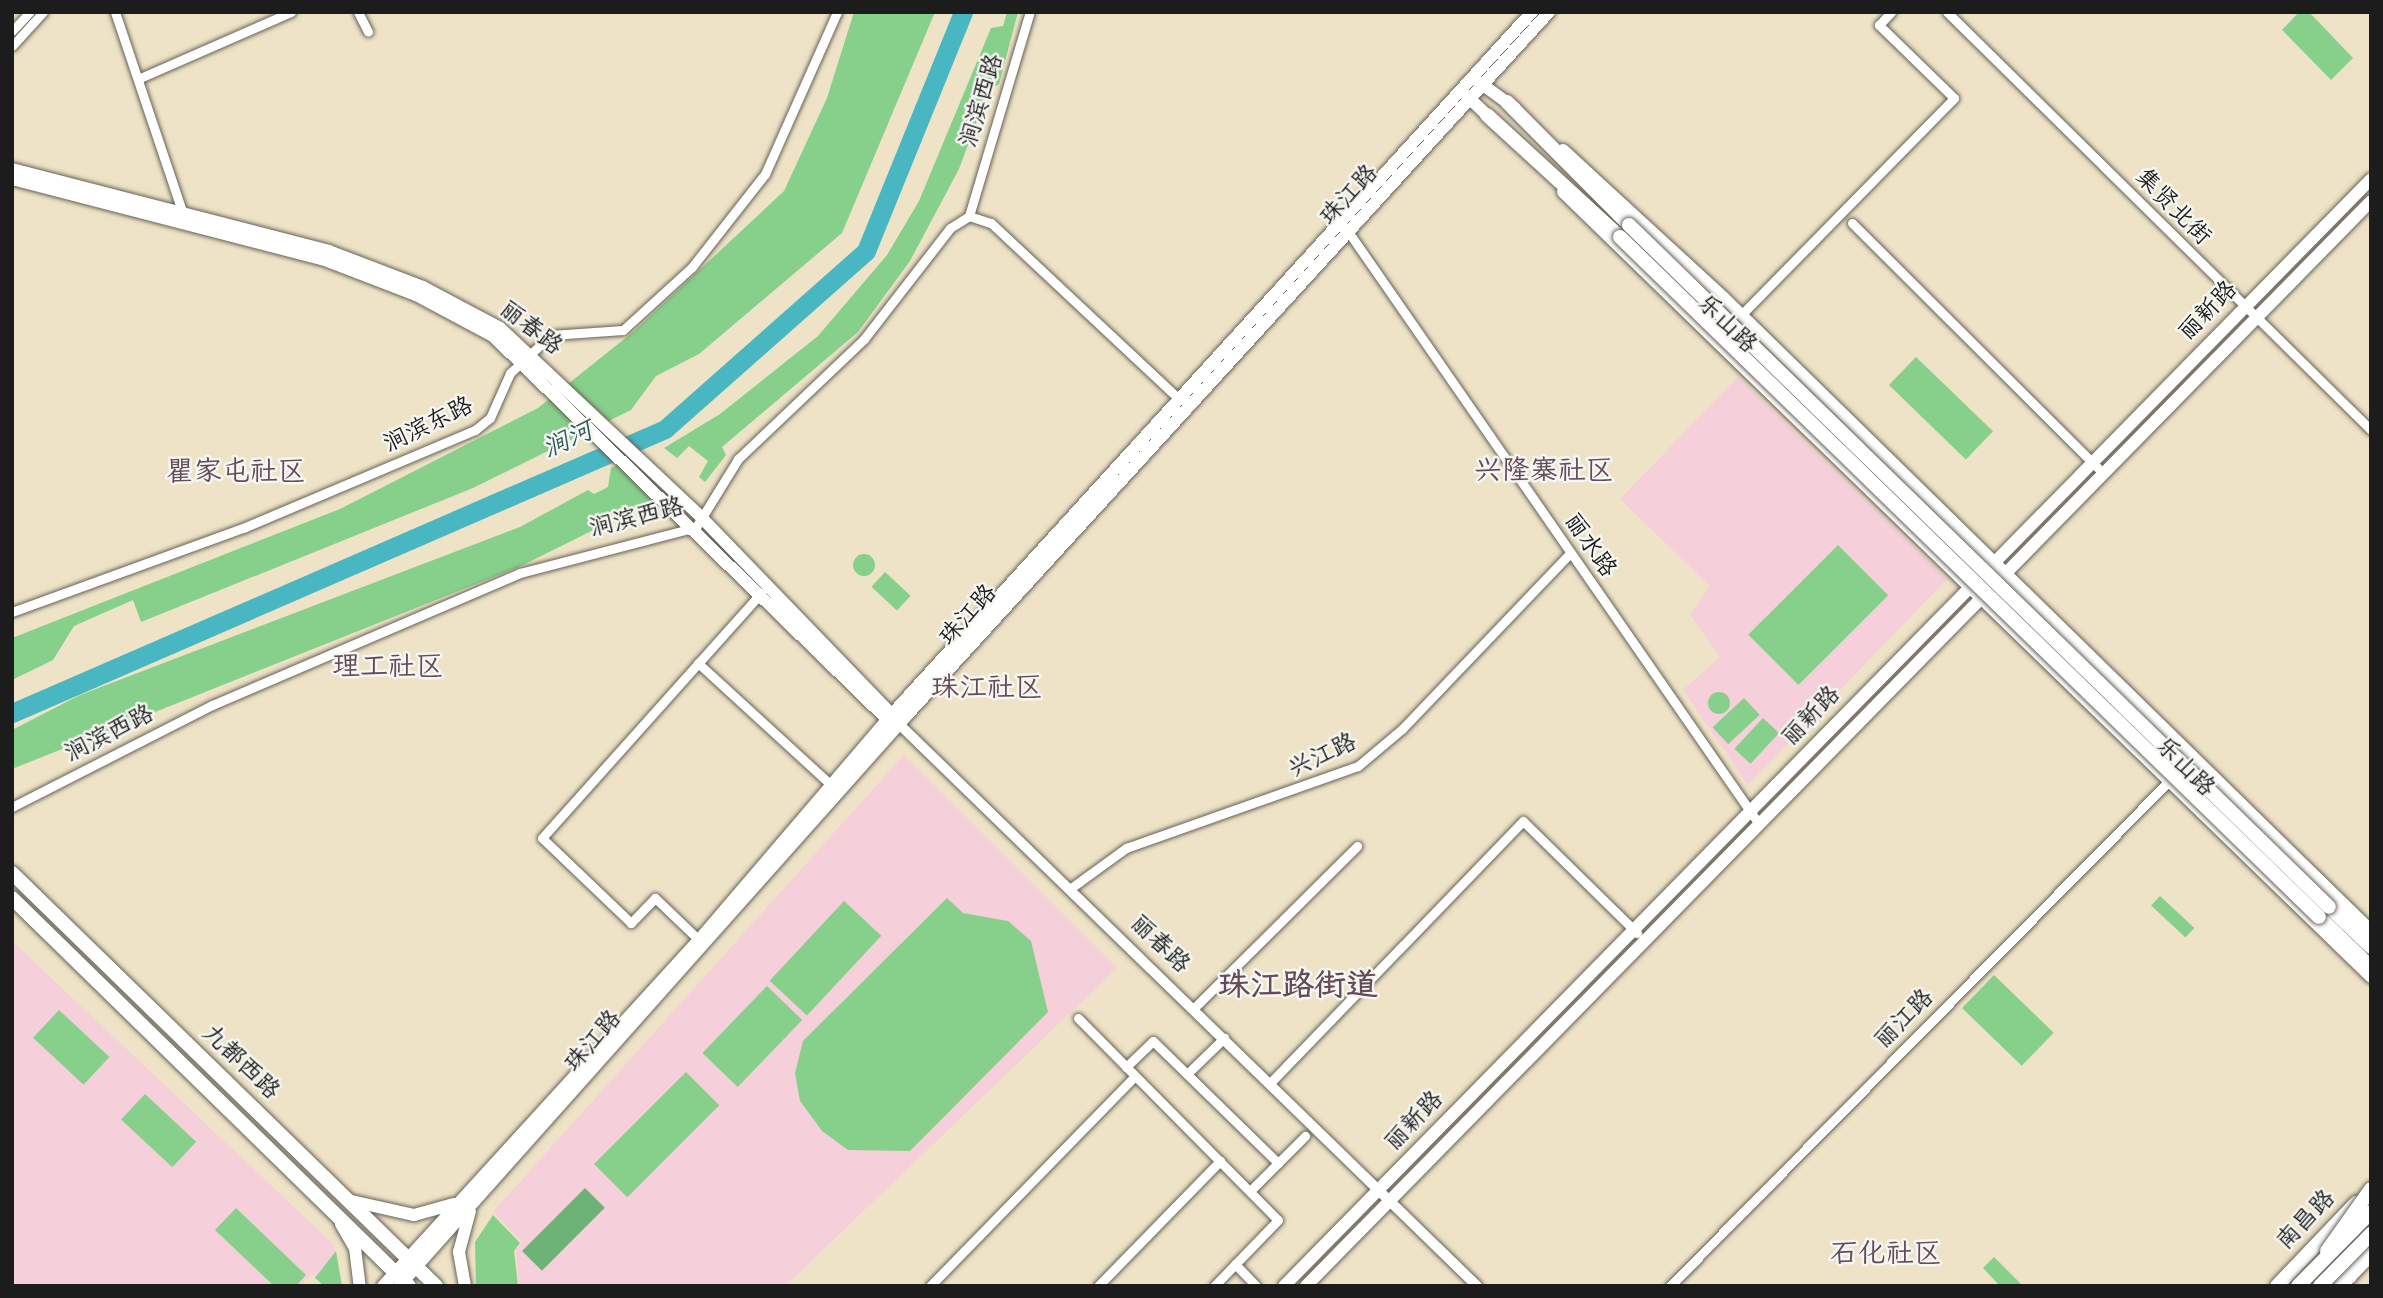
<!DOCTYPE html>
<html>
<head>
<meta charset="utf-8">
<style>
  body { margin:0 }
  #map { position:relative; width:2383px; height:1298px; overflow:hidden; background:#eee3c6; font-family:"Indie Flower","LXGW WenKai TC",sans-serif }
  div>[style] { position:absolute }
  .built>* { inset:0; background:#f5cfd9 }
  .green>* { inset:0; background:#87d08b; transform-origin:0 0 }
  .round { border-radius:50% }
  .forest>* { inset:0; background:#6db277; transform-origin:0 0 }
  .river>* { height:19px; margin:-9.5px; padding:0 9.5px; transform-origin:9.5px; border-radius:9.5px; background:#49b7c2 }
  .roads { filter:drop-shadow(0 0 2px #666258) drop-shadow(0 0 2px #666258) }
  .minor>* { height:9px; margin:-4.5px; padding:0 4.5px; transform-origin:4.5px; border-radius:4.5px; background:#fff }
  .tertiary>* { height:10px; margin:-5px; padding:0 5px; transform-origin:5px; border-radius:5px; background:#fff }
  .secondary>* { height:12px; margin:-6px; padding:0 6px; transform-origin:6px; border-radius:6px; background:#fff }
  .primary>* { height:14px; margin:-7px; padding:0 7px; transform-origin:7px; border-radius:7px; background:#fff }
  .bridges { filter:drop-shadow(0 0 2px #666258) drop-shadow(0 0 2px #666258) }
  .primary-bridge>* { height:14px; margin:-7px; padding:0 7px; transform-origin:7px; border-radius:7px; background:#fff }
  .trunk-bridge>* { height:14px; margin:-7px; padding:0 7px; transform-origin:7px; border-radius:7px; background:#fff }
  span { translate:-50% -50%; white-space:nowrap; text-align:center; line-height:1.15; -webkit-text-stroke:5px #f6f6f2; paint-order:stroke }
  .street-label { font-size:24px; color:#1c1c1c }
  .water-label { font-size:26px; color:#2e5a5e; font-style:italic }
  .quarter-label { font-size:28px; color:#654a59 }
  .district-label { font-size:32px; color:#654a59; font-weight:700 }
  .frame { position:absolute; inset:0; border:14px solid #1c1c1c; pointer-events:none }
</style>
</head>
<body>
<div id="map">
  <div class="built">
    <div style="clip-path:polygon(1738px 377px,1947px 579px,1748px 785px,1683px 690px,1720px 657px,1690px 615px,1710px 586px,1620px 499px)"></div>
    <div style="clip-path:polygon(904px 755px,1117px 968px,785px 1286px,519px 1286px,516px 1250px,522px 1242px,493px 1212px)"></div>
    <div style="clip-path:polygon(12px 941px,334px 1245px,342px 1286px,324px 1286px,311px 1274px,300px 1286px,12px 1286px)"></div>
  </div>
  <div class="green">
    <div style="clip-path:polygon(854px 12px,935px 12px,842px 233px,699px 354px,656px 376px,631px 410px,473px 488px,141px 622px,133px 600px,74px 626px,53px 660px,12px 680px,12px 638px,340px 509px,538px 408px,633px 332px,784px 191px,827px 98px)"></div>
    <div style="clip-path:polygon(1007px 12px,1018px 12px,999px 84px,988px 91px,959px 169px,910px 261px,858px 332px,722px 447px,726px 455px,705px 482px,699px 477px,708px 461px,689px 446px,677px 458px,664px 448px,720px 414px,818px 336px,887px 255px,919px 201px,991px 28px,1003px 26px)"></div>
    <div style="clip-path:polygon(2299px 12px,2309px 12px,2353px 58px,2331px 80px,2282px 30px)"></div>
    <div style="left:1916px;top:357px;width:107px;height:39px;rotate:44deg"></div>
    <div style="clip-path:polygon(621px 464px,654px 500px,521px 566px,12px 769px,12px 730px,80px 695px,520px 527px,588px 490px,594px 494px,608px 487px,611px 468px)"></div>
    <div style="left:1838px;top:545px;width:71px;height:127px;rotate:45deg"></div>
    <div class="round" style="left:853px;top:554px;width:22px;height:22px"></div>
    <div style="left:885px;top:572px;width:35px;height:20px;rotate:43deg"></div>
    <div class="round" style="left:1708px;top:692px;width:22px;height:22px"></div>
    <div style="left:1744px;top:698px;width:23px;height:43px;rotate:47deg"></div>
    <div style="left:1763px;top:718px;width:22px;height:42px;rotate:43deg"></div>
    <div style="left:2160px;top:896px;width:47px;height:13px;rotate:43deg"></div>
    <div style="clip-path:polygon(947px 898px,963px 913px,1008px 921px,1031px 941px,1048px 1012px,910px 1151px,848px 1150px,822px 1131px,800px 1101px,795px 1073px,803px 1041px)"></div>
    <div style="left:844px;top:901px;width:51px;height:109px;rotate:43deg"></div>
    <div style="left:1994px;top:975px;width:83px;height:46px;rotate:44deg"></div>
    <div style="left:767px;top:986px;width:49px;height:93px;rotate:44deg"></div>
    <div style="left:59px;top:1010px;width:69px;height:38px;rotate:43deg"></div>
    <div style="left:686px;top:1072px;width:47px;height:130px;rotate:45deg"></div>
    <div style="left:145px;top:1094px;width:70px;height:35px;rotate:43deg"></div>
    <div style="clip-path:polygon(236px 1208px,306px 1275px,296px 1286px,274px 1286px,215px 1230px)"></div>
    <div style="clip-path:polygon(493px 1215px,520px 1243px,514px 1251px,518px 1286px,476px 1286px,475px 1242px)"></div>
    <div style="clip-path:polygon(336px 1251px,342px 1286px,324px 1286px,315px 1278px)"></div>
    <div style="clip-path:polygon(1994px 1257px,2023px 1286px,2000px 1286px,1983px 1268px)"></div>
  </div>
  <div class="forest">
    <div style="left:585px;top:1188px;width:28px;height:89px;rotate:45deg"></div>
  </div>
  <div class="river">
    <div style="left:12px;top:713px;width:712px;rotate:-23.5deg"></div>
    <div style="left:665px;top:429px;width:268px;rotate:-41.5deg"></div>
    <div style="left:866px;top:251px;width:258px;rotate:-67.9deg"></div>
  </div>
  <div class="roads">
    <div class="minor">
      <div style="left:115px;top:12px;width:216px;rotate:71.4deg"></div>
      <div style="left:358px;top:12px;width:22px;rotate:63deg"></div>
      <div style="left:1947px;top:12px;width:595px;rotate:44.59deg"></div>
      <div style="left:12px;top:31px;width:26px;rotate:-47deg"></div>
      <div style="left:12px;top:46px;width:46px;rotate:-47.6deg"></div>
      <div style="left:140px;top:78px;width:165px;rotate:-23.6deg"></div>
      <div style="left:969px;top:216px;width:23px;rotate:18deg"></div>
      <div style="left:991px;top:223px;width:256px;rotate:43.1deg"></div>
      <div style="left:1852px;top:223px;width:354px;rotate:44.9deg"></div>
      <div style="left:1345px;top:227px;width:727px;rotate:55.26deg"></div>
      <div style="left:1741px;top:315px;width:304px;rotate:-45.5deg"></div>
      <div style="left:1954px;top:98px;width:105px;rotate:-135.8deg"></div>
      <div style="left:1879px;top:25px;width:18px;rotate:-47deg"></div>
      <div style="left:12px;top:612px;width:246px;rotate:-20deg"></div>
      <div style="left:243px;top:528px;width:252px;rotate:-22.9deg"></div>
      <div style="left:475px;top:430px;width:19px;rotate:-39deg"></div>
      <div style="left:490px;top:418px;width:49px;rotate:-66deg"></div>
      <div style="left:510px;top:373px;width:56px;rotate:-42.8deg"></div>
      <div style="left:551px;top:335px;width:72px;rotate:-4deg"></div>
      <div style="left:623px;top:330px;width:93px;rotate:-42.4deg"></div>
      <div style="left:692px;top:267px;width:118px;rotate:-51.9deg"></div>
      <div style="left:765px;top:174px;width:177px;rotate:-66deg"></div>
      <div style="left:698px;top:663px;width:179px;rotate:42.5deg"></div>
      <div style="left:12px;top:807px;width:225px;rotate:-27deg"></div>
      <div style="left:212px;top:705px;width:335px;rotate:-23.2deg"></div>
      <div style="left:520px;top:573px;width:182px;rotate:-14.6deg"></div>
      <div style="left:696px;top:527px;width:80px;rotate:-58.3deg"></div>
      <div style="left:738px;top:459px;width:174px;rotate:-43.6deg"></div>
      <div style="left:864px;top:339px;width:140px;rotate:-52.2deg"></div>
      <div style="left:950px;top:228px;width:22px;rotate:-32deg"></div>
      <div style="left:969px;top:216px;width:213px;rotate:-73.4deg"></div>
      <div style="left:1071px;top:888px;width:68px;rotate:-36deg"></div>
      <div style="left:1126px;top:848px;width:246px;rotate:-19.5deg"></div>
      <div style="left:1358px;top:766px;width:57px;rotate:-40.1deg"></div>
      <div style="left:1402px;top:729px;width:243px;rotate:-46.3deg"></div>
      <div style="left:699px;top:940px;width:61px;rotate:-136.3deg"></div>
      <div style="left:655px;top:898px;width:35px;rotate:134deg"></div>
      <div style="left:631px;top:923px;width:123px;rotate:-136.3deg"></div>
      <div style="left:542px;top:838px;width:329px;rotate:-48.2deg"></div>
      <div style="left:1194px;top:1008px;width:230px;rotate:-44.8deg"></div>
      <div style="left:1078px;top:1018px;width:284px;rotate:45.3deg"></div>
      <div style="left:1278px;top:1220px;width:92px;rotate:134.1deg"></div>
      <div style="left:1126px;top:1067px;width:37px;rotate:-44deg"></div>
      <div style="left:1153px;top:1041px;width:175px;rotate:44.3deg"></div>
      <div style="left:1187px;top:1074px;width:52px;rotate:-44.2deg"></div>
      <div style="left:1270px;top:1083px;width:364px;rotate:-46deg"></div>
      <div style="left:1523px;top:821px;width:160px;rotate:44.5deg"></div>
      <div style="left:1250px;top:1191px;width:78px;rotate:-45deg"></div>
      <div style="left:1235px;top:1264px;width:30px;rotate:46deg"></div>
      <div style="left:930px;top:1286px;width:293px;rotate:-45.7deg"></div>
      <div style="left:1098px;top:1286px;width:175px;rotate:-45.7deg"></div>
      <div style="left:1670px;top:1286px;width:709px;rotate:-45.34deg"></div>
    </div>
    <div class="tertiary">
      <div style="left:900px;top:725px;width:805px;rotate:44.19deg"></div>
    </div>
    <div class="secondary">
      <div style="left:1476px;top:80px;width:48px;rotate:35.7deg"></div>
      <div style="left:1464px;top:93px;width:42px;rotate:44deg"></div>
      <div style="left:1563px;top:150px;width:219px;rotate:42.6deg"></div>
      <div style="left:1724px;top:298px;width:905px;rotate:44.37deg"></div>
      <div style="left:12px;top:169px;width:327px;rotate:14.5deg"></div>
      <div style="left:329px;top:251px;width:101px;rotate:21deg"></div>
      <div style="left:423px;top:287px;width:87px;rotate:28deg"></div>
      <div style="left:500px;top:328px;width:276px;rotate:43.2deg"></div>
      <div style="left:701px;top:517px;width:281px;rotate:46deg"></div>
      <div style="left:12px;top:179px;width:320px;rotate:14.5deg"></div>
      <div style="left:322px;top:259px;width:101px;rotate:21deg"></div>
      <div style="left:416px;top:295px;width:87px;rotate:28deg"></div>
      <div style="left:493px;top:336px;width:555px;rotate:44.2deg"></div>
      <div style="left:1563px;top:192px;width:1127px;rotate:44.17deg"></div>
      <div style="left:347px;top:1200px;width:69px;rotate:12.6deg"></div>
      <div style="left:414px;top:1215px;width:41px;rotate:-15.4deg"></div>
      <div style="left:341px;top:1224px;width:28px;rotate:60deg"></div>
      <div style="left:355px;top:1248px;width:38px;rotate:83deg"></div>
      <div style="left:383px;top:1286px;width:469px;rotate:-47.6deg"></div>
      <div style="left:699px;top:940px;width:299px;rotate:-49.5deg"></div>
      <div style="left:893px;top:713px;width:949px;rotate:-47.65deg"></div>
      <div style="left:399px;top:1286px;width:766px;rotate:-48.34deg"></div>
      <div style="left:908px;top:714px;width:951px;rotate:-47.6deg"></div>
      <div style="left:465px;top:1286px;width:35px;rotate:-100deg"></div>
      <div style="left:459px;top:1252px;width:42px;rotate:-75deg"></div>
      <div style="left:1284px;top:1286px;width:1551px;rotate:-45.52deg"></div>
      <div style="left:1306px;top:1286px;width:1520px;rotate:-45.53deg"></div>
    </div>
    <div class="primary">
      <div style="left:1507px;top:102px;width:173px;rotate:45.2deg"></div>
      <div style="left:1487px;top:115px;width:180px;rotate:42.5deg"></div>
      <div style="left:12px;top:873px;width:592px;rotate:44.25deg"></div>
      <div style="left:12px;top:898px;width:555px;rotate:44.34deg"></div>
      <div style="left:2329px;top:907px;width:58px;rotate:43.6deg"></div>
      <div style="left:2319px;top:917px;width:72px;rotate:43.9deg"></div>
      <div style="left:2344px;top:1250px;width:27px;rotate:77deg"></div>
      <div style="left:2277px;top:1286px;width:115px;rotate:-46.4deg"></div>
      <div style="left:2340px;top:1286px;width:45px;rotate:-45.9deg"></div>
    </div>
  </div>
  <div class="bridges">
    <div class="primary-bridge">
      <div style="left:1629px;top:225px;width:977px;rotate:44.25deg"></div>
      <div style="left:1620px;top:237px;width:975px;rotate:44.21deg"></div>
      <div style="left:2327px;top:1251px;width:76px;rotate:-54.6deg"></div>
    </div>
    <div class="trunk-bridge">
      <div style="left:2298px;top:1286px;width:104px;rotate:-45.4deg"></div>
      <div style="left:2320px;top:1286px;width:73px;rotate:-45.6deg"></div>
    </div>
  </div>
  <div class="street-label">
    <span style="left:983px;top:101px;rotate:-73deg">涧滨西路</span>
    <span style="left:1350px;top:196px;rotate:-47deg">珠江路</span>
    <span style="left:2172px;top:208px;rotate:45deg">集贤北街</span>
    <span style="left:2209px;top:312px;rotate:-46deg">丽新路</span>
    <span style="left:1726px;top:325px;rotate:44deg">乐山路</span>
    <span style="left:530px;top:329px;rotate:38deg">丽春路</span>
    <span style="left:429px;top:426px;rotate:-26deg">涧滨东路</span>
    <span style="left:637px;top:519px;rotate:-14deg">涧滨西路</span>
    <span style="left:1589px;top:546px;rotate:55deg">丽水路</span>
    <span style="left:969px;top:616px;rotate:-48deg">珠江路</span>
    <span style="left:1812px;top:717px;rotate:-46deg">丽新路</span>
    <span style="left:110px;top:735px;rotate:-27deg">涧滨西路</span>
    <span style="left:1323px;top:757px;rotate:-25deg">兴江路</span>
    <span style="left:2184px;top:768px;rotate:45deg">乐山路</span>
    <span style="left:1159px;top:945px;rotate:44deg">丽春路</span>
    <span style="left:1905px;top:1020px;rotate:-45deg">丽江路</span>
    <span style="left:594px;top:1042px;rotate:-49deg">珠江路</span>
    <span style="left:240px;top:1063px;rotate:44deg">九都西路</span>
    <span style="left:1415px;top:1122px;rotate:-46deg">丽新路</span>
    <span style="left:2307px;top:1221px;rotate:-46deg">南昌路</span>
  </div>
  <div class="water-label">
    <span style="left:569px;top:442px;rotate:-24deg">涧河</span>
  </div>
  <div class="quarter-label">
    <span style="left:1544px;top:473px">兴隆寨社区</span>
    <span style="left:236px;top:474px">瞿家屯社区</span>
    <span style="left:388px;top:669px">理工社区</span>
    <span style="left:987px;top:690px">珠江社区</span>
    <span style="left:1886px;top:1256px">石化社区</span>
  </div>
  <div class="district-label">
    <span style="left:1298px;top:988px">珠江路街道</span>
  </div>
  <div class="frame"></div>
</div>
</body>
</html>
